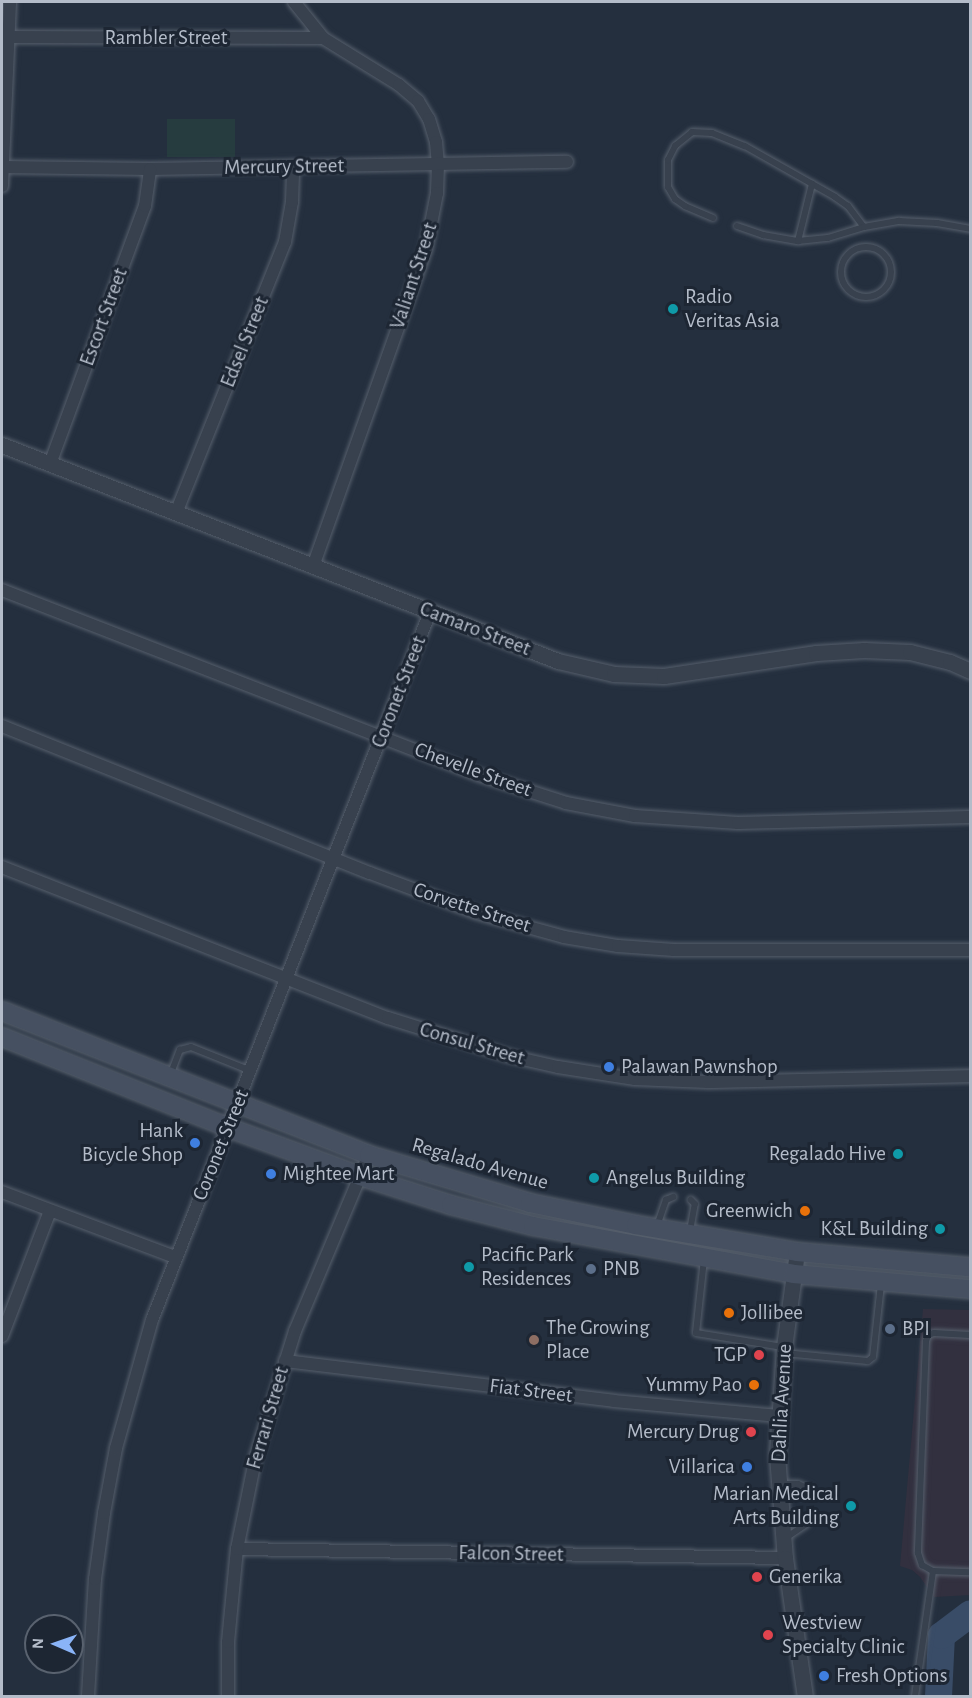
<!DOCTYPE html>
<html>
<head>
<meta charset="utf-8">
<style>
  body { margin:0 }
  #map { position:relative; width:972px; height:1698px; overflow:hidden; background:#242f3e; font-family:"Alegreya Sans",sans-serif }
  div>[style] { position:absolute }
  .medical>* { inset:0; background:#32303f }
  .green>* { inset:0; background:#263c3f; transform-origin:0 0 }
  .river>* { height:27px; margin:-13.5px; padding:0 13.5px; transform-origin:13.5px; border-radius:13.5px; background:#394c67 }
  .roads { filter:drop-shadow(0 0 2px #565f6c) drop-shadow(0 0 2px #565f6c) }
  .service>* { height:6px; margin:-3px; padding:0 3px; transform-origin:3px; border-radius:3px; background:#38414e }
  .service>.ring { margin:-3px; padding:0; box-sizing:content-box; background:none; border:6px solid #38414e; border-radius:50% }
  .minor>* { height:12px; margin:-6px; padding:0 6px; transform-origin:6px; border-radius:6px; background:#38414e }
  .tertiary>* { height:15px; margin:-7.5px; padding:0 7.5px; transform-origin:7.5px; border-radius:7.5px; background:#38414e }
  .secondary>* { height:18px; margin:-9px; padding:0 9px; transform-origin:9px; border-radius:9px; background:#465061 }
  .dots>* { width:16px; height:16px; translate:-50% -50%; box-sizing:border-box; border:3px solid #1d2633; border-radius:50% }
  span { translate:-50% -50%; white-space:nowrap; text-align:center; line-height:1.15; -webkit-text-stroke:6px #1d2633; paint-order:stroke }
  .street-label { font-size:21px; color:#b4bcc9 }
  .poi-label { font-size:21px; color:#b4bcc9 }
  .left { translate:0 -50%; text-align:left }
  .right { translate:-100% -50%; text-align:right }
  .frame { position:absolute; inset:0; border:3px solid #b4bcc9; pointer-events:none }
  .north { position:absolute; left:24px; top:1614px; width:60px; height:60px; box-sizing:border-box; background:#1d2633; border:2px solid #59626f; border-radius:50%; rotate:272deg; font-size:16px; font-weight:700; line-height:24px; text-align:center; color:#b4bcc9 }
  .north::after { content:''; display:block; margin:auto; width:21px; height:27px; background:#8ab4f8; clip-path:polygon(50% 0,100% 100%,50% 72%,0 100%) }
</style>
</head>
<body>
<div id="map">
  <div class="medical">
    <div style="clip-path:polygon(923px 1309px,970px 1310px,970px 1595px,934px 1597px,920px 1577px,912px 1570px,900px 1566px)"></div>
  </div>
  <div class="green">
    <div style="left:167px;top:119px;width:68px;height:38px"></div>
  </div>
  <div class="river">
    <div style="left:938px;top:1696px;width:61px;rotate:-87.2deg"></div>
    <div style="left:941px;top:1635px;width:36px;rotate:-37deg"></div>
  </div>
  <div class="roads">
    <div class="service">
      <div style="left:713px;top:218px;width:30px;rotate:-157deg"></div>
      <div style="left:685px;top:206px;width:12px;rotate:-145deg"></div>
      <div style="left:675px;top:199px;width:14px;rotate:-120deg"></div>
      <div style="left:668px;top:187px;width:27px;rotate:-90deg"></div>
      <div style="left:668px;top:160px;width:16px;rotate:-63deg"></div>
      <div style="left:675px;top:146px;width:22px;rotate:-39deg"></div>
      <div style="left:692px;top:132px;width:20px;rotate:3deg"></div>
      <div style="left:712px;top:133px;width:35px;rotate:22deg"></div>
      <div style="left:745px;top:146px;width:103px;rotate:29.5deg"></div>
      <div style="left:835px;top:197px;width:16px;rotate:35deg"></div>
      <div style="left:848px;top:206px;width:26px;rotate:53deg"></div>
      <div style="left:737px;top:226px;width:28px;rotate:19deg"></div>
      <div style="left:763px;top:235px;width:36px;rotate:10deg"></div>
      <div style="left:798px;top:241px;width:30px;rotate:-6deg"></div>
      <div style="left:828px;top:238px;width:38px;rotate:-17deg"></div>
      <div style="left:864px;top:227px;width:36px;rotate:-10deg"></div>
      <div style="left:899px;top:221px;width:38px;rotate:3deg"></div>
      <div style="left:937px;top:223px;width:34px;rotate:10deg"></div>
      <div style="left:798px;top:241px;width:59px;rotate:-76.2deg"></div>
      <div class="ring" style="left:841px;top:247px;width:44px;height:44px"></div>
      <div style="left:171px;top:1073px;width:25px;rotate:-69deg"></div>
      <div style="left:180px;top:1050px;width:11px;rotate:-15deg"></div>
      <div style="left:191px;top:1047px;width:65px;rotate:21.8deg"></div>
      <div style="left:657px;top:1226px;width:28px;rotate:-71deg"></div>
      <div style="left:666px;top:1200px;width:8px;rotate:-23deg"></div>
      <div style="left:690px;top:1231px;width:27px;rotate:-80deg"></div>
      <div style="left:695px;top:1204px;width:6px;rotate:-135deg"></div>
      <div style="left:704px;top:1259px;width:74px;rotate:96.2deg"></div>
      <div style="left:696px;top:1333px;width:88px;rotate:9.1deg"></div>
      <div style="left:970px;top:1335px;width:36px;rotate:-177deg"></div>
      <div style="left:934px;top:1333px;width:6px;rotate:162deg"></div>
      <div style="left:928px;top:1335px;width:6px;rotate:108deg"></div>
      <div style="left:926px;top:1341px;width:212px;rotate:92.2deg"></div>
      <div style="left:918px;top:1553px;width:13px;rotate:72deg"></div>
      <div style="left:922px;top:1565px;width:13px;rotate:29deg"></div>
      <div style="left:933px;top:1571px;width:37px;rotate:2deg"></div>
      <div style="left:784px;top:1353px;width:84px;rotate:5.4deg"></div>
      <div style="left:868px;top:1361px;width:6px;rotate:-39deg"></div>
      <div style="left:873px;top:1357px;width:72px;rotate:-83.7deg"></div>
      <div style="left:781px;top:1484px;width:17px"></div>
      <div style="left:798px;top:1484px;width:12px;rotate:24deg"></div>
      <div style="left:784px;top:1539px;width:27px;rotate:-34deg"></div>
      <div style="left:915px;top:1696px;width:126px;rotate:-81.8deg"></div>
    </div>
    <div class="minor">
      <div style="left:294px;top:2px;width:46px;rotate:51.1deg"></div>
      <div style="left:323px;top:38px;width:89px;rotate:31.7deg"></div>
      <div style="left:399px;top:85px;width:25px;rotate:40deg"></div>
      <div style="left:418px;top:101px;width:21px;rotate:59deg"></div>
      <div style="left:429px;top:119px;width:24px;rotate:73deg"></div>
      <div style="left:436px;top:142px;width:22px;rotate:85deg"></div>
      <div style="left:438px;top:164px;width:29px;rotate:92deg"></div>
      <div style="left:437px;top:193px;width:57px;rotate:101.1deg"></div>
      <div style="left:426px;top:249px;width:337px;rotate:109.6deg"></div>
      <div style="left:9px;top:37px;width:314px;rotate:0.2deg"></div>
      <div style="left:2px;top:167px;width:148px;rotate:0.8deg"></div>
      <div style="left:150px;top:169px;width:417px;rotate:-1deg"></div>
      <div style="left:2px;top:186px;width:184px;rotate:-87.5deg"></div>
      <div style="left:50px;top:464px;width:275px;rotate:-69.8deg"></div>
      <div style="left:145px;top:206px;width:37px;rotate:-82deg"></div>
      <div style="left:176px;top:513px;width:292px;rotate:-68.1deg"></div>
      <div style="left:285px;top:242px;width:41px;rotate:-80.1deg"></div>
      <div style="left:292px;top:202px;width:36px;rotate:-88deg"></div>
      <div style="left:2px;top:590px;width:512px;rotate:21.2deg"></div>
      <div style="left:479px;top:775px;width:91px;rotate:17.8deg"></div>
      <div style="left:566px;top:803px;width:70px;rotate:10.7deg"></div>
      <div style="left:635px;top:816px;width:103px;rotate:3.9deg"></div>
      <div style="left:738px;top:823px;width:232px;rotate:-1.5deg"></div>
      <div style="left:2px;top:726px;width:396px;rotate:21.8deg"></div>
      <div style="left:370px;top:873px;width:114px;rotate:20.5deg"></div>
      <div style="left:477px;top:913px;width:90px;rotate:15.4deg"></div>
      <div style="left:564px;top:937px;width:55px;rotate:9.5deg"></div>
      <div style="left:618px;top:946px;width:56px;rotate:4.1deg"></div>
      <div style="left:674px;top:950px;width:296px"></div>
      <div style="left:2px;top:867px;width:414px;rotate:21.4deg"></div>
      <div style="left:388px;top:1018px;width:127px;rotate:17.4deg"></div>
      <div style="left:509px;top:1056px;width:50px;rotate:12.7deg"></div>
      <div style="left:558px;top:1067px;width:78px;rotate:8.9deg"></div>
      <div style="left:635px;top:1079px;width:73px;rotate:2.4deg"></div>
      <div style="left:708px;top:1082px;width:262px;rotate:-1.3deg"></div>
      <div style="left:2px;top:1192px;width:185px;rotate:20.6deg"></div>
      <div style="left:2px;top:1336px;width:134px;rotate:-69deg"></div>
      <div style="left:285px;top:1361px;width:331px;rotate:6.9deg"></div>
      <div style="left:614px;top:1401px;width:165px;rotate:5.2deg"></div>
      <div style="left:237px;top:1549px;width:548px;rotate:0.94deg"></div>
      <div style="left:88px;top:1696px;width:117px;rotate:-86.6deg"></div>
      <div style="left:95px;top:1579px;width:67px;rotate:-82.2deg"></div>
      <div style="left:104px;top:1513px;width:66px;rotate:-79.5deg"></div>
      <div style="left:116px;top:1448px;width:133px;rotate:-74.3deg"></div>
      <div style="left:152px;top:1320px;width:761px;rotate:-68.56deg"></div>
      <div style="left:228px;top:1696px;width:54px;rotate:-90deg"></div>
      <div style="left:228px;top:1642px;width:93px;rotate:-84.5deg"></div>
      <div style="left:237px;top:1549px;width:95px;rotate:-78.5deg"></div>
      <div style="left:256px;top:1456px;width:131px;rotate:-72.7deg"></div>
      <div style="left:295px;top:1331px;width:191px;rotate:-67.2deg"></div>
    </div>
    <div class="tertiary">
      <div style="left:2px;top:445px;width:596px;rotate:21.23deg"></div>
      <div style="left:558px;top:661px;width:57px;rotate:13.1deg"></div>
      <div style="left:614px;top:674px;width:50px;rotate:2.3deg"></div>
      <div style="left:664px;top:676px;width:154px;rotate:-8.6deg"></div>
      <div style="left:816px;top:653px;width:48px;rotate:-3.6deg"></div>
      <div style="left:864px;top:650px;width:46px;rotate:2.5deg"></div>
      <div style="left:910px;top:652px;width:41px;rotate:14deg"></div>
      <div style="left:950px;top:662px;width:22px;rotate:24deg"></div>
      <div style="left:797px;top:1252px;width:96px;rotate:97.8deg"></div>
      <div style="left:784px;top:1347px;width:108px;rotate:93.7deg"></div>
      <div style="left:777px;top:1455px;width:103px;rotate:85.6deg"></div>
      <div style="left:785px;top:1558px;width:139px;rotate:81.8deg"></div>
    </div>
    <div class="secondary">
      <div style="left:2px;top:1011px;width:394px;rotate:21.4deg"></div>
      <div style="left:369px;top:1155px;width:168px;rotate:16.6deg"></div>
      <div style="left:530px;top:1203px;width:108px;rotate:11.7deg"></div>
      <div style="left:636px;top:1225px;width:163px;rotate:9.5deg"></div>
      <div style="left:797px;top:1252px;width:174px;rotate:5deg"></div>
      <div style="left:2px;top:1037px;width:245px;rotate:21.8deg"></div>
      <div style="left:229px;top:1128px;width:140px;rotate:20.1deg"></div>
      <div style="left:360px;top:1176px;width:96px;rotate:17.7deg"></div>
      <div style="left:451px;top:1205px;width:85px;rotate:14.4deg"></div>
      <div style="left:533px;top:1226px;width:265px;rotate:10.4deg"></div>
      <div style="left:794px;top:1274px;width:177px;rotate:4.9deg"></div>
    </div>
  </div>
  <div class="dots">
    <div style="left:673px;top:309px;background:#0f9aa8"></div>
    <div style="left:609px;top:1067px;background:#3f7fe0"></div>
    <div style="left:195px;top:1143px;background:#3f7fe0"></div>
    <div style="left:898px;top:1154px;background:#0f9aa8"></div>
    <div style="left:271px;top:1174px;background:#3f7fe0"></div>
    <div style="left:594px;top:1178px;background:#0f9aa8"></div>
    <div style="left:805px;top:1211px;background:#e8710a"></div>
    <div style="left:940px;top:1229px;background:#0f9aa8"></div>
    <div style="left:469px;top:1267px;background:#0f9aa8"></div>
    <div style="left:591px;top:1269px;background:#5c6f8a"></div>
    <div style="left:729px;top:1313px;background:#e8710a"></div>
    <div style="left:890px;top:1329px;background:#5c6f8a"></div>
    <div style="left:534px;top:1340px;background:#8d6e63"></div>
    <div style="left:759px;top:1355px;background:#e0444e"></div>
    <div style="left:754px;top:1385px;background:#e8710a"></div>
    <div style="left:751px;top:1432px;background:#e0444e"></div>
    <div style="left:747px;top:1467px;background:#3f7fe0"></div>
    <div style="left:851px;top:1506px;background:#0f9aa8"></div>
    <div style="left:757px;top:1577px;background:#e0444e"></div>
    <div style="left:768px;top:1635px;background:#e0444e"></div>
    <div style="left:824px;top:1676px;background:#3f7fe0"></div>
  </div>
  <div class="street-label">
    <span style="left:166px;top:38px">Rambler Street</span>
    <span style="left:284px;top:167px;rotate:-1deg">Mercury Street</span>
    <span style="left:414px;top:276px;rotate:-72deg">Valiant Street</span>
    <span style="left:104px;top:317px;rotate:-70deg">Escort Street</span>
    <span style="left:245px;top:342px;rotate:-68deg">Edsel Street</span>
    <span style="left:475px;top:629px;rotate:21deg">Camaro Street</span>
    <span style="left:399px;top:692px;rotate:-69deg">Coronet Street</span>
    <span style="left:473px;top:770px;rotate:20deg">Chevelle Street</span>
    <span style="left:472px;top:908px;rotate:18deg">Corvette Street</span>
    <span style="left:472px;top:1044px;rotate:16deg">Consul Street</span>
    <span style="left:221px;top:1145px;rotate:-68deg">Coronet Street</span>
    <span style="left:480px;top:1164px;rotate:16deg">Regalado Avenue</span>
    <span style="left:531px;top:1391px;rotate:7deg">Fiat Street</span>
    <span style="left:782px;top:1403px;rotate:-87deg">Dahlia Avenue</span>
    <span style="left:268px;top:1418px;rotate:-74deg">Ferrari Street</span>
    <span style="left:511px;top:1554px;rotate:1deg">Falcon Street</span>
  </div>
  <div class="poi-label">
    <span class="left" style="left:685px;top:309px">Radio<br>Veritas Asia</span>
    <span class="left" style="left:621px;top:1067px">Palawan Pawnshop</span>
    <span class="right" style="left:183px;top:1143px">Hank<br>Bicycle Shop</span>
    <span class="right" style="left:886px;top:1154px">Regalado Hive</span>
    <span class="left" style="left:283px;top:1174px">Mightee Mart</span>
    <span class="left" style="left:606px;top:1178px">Angelus Building</span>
    <span class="right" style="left:793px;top:1211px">Greenwich</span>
    <span class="right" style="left:928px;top:1229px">K&amp;L Building</span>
    <span class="left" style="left:481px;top:1267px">Pacific Park<br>Residences</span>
    <span class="left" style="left:603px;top:1269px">PNB</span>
    <span class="left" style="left:741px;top:1313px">Jollibee</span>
    <span class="left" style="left:546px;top:1340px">The Growing<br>Place</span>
    <span class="left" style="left:902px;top:1329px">BPI</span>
    <span class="right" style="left:747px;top:1355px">TGP</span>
    <span class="right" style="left:742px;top:1385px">Yummy Pao</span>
    <span class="right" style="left:739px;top:1432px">Mercury Drug</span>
    <span class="right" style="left:735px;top:1467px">Villarica</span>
    <span class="right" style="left:839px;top:1506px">Marian Medical<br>Arts Building</span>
    <span class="left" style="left:769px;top:1577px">Generika</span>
    <span class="left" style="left:782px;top:1635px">Westview<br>Specialty Clinic</span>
    <span class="left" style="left:836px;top:1676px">Fresh Options</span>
  </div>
  <div class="frame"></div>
  <div class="north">N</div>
</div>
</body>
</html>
